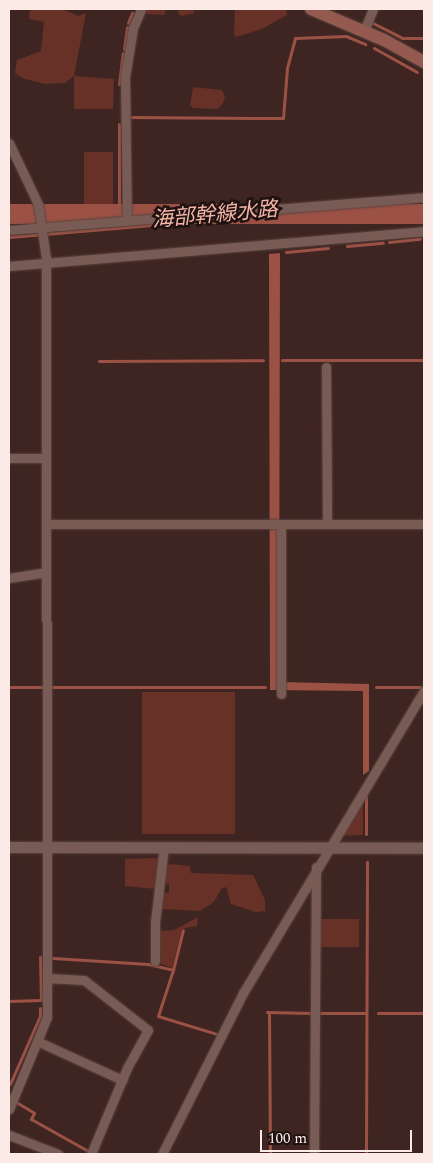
<!DOCTYPE html>
<html>
<head>
<meta charset="utf-8">
<style>
  body { margin:0 }
  #map { position:relative; width:433px; height:1163px; overflow:hidden; background:#3f2521; font-family:Spectral,"Noto Sans JP",serif }
  div>[style] { position:absolute }
  .green>* { inset:0; background:#673128; transform-origin:0 0 }
  .water>* { inset:0; background:#9b5245; transform-origin:0 0 }
  .stream>* { height:3px; margin:-1.5px; padding:0 1.5px; transform-origin:1.5px; border-radius:1.5px; background:#9b5245 }
  .roads { filter:drop-shadow(0 0 1px #59433f) drop-shadow(0 0 1px #59433f) }
  .minor>* { height:9px; margin:-4.5px; padding:0 4.5px; transform-origin:4.5px; border-radius:4.5px; background:#795b56 }
  .tertiary>* { height:11px; margin:-5.5px; padding:0 5.5px; transform-origin:5.5px; border-radius:5.5px; background:#795b56 }
  .secondary>* { height:12px; margin:-6px; padding:0 6px; transform-origin:6px; border-radius:6px; background:#945a50 }
  span { translate:-50% -50%; white-space:nowrap; text-align:center; line-height:1.15; -webkit-text-stroke:5px #1e1210; paint-order:stroke }
  .water-label { font-size:21px; color:#f3b3a6; font-style:italic }
  .frame { position:absolute; inset:0; border:10px solid #fceae7; pointer-events:none }
  .scale { position:absolute; left:260px; top:1130px; width:152px; height:22px; box-sizing:border-box; border:2px solid #fceae7; border-top:0; padding-left:6px; font-size:15px; line-height:18px; white-space:nowrap; color:#fceae7; -webkit-text-stroke:4px #1e1210; paint-order:stroke }
</style>
</head>
<body>
<div id="map">
  <div class="green">
    <div style="clip-path:polygon(30px 9px,62px 9px,78px 16px,86px 13px,74px 76px,114px 79px,113px 109px,74px 109px,74px 76px,65px 83px,45px 84px,22px 78px,15px 73px,17px 60px,41px 51px,44px 22px,29px 19px)"></div>
    <div style="clip-path:polygon(145px 9px,166px 9px,164px 15px,147px 14px)"></div>
    <div style="clip-path:polygon(179px 9px,194px 9px,194px 13px,182px 16px,178px 14px)"></div>
    <div style="clip-path:polygon(235px 9px,286px 9px,287px 15px,262px 29px,236px 37px,234px 35px)"></div>
    <div style="clip-path:polygon(193px 87px,222px 90px,225px 97px,223px 103px,218px 109px,193px 108px,190px 105px)"></div>
    <div style="left:84px;top:152px;width:29px;height:68px"></div>
    <div style="left:142px;top:692px;width:93px;height:142px"></div>
    <div style="clip-path:polygon(363px 798px,363px 835px,337px 836px)"></div>
    <div style="clip-path:polygon(160px 858px,156px 889px,125px 886px,125px 859px)"></div>
    <div style="clip-path:polygon(171px 864px,190px 866px,191px 873px,253px 875px,265px 900px,265px 911px,256px 912px,231px 904px,226px 887px,221px 889px,214px 902px,200px 911px,161px 909px,161px 892px,169px 893px,169px 884px,163px 883px,165px 867px)"></div>
    <div style="clip-path:polygon(198px 917px,197px 926px,182px 929px,172px 968px,161px 964px,159px 931px,174px 930px)"></div>
    <div style="left:318px;top:919px;width:41px;height:28px"></div>
  </div>
  <div class="water">
    <div style="left:424px;top:204px;width:20px;height:417px;rotate:90deg"></div>
    <div style="clip-path:polygon(280px 253px,279px 682px,369px 684px,369px 771px,363px 775px,363px 691px,270px 690px,269px 254px)"></div>
  </div>
  <div class="stream">
    <div style="left:371px;top:22px;width:35px;rotate:27deg"></div>
    <div style="left:402px;top:38px;width:22px"></div>
    <div style="left:128px;top:23px;width:11px;rotate:-68deg"></div>
    <div style="left:374px;top:48px;width:49px;rotate:29.2deg"></div>
    <div style="left:124px;top:49px;width:22px;rotate:-82deg"></div>
    <div style="left:119px;top:84px;width:31px;rotate:-83deg"></div>
    <div style="left:127px;top:117px;width:156px;rotate:0.4deg"></div>
    <div style="left:283px;top:118px;width:50px;rotate:-85.4deg"></div>
    <div style="left:287px;top:68px;width:31px;rotate:-75deg"></div>
    <div style="left:295px;top:38px;width:51px;rotate:-2.2deg"></div>
    <div style="left:346px;top:36px;width:21px;rotate:23deg"></div>
    <div style="left:119px;top:216px;width:92px;rotate:-90deg"></div>
    <div style="left:9px;top:237px;width:262px;rotate:-4.8deg"></div>
    <div style="left:389px;top:242px;width:31px;rotate:-6deg"></div>
    <div style="left:347px;top:246px;width:36px;rotate:-5deg"></div>
    <div style="left:286px;top:252px;width:42px;rotate:-5.4deg"></div>
    <div style="left:282px;top:360px;width:142px"></div>
    <div style="left:99px;top:361px;width:164px;rotate:-0.3deg"></div>
    <div style="left:9px;top:687px;width:34px"></div>
    <div style="left:52px;top:687px;width:213px"></div>
    <div style="left:376px;top:687px;width:44px"></div>
    <div style="left:366px;top:797px;width:37px;rotate:90deg"></div>
    <div style="left:53px;top:958px;width:95px;rotate:3.6deg"></div>
    <div style="left:148px;top:964px;width:26px;rotate:13deg"></div>
    <div style="left:173px;top:970px;width:48px;rotate:108.1deg"></div>
    <div style="left:158px;top:1016px;width:62px;rotate:17deg"></div>
    <div style="left:173px;top:970px;width:41px;rotate:-76deg"></div>
    <div style="left:9px;top:1001px;width:32px;rotate:-2deg"></div>
    <div style="left:41px;top:1000px;width:43px;rotate:-91.3deg"></div>
    <div style="left:267px;top:1012px;width:44px;rotate:1.3deg"></div>
    <div style="left:269px;top:1012px;width:142px;rotate:89.6deg"></div>
    <div style="left:318px;top:1013px;width:48px"></div>
    <div style="left:378px;top:1013px;width:46px"></div>
    <div style="left:10px;top:1084px;width:74px;rotate:-66.2deg"></div>
    <div style="left:40px;top:1016px;width:8px;rotate:-90deg"></div>
    <div style="left:16px;top:1102px;width:21px;rotate:31deg"></div>
    <div style="left:34px;top:1113px;width:7px;rotate:117deg"></div>
    <div style="left:31px;top:1119px;width:65px;rotate:29.3deg"></div>
    <div style="left:366px;top:1154px;width:292px;rotate:-89.8deg"></div>
  </div>
  <div class="roads">
    <div class="minor">
      <div style="left:364px;top:31px;width:24px;rotate:-68deg"></div>
      <div style="left:9px;top:143px;width:68px;rotate:64.6deg"></div>
      <div style="left:38px;top:204px;width:55px;rotate:81.6deg"></div>
      <div style="left:46px;top:258px;width:759px;rotate:89.92deg"></div>
      <div style="left:47px;top:1017px;width:100px;rotate:112.4deg"></div>
      <div style="left:127px;top:220px;width:143px;rotate:-90.8deg"></div>
      <div style="left:125px;top:77px;width:50px;rotate:-80.7deg"></div>
      <div style="left:133px;top:28px;width:21px;rotate:-67deg"></div>
      <div style="left:9px;top:230px;width:416px;rotate:-4.5deg"></div>
      <div style="left:9px;top:266px;width:416px;rotate:-4.8deg"></div>
      <div style="left:326px;top:367px;width:157px;rotate:89.6deg"></div>
      <div style="left:9px;top:458px;width:37px"></div>
      <div style="left:46px;top:524px;width:378px"></div>
      <div style="left:281px;top:524px;width:170px;rotate:90deg"></div>
      <div style="left:9px;top:578px;width:37px;rotate:-9deg"></div>
      <div style="left:155px;top:961px;width:39px;rotate:-90deg"></div>
      <div style="left:155px;top:922px;width:76px;rotate:-83.2deg"></div>
      <div style="left:47px;top:978px;width:37px;rotate:3deg"></div>
      <div style="left:84px;top:980px;width:81px;rotate:38deg"></div>
      <div style="left:148px;top:1030px;width:43px;rotate:118.9deg"></div>
      <div style="left:127px;top:1068px;width:93px;rotate:112.7deg"></div>
      <div style="left:37px;top:1041px;width:94px;rotate:24.6deg"></div>
      <div style="left:9px;top:1135px;width:53px;rotate:21.2deg"></div>
      <div style="left:162px;top:1154px;width:180px;rotate:-63.3deg"></div>
      <div style="left:243px;top:993px;width:352px;rotate:-59.1deg"></div>
      <div style="left:314px;top:1154px;width:287px;rotate:-89.6deg"></div>
    </div>
    <div class="tertiary">
      <div style="left:9px;top:847px;width:415px;rotate:0.1deg"></div>
    </div>
    <div class="secondary">
      <div style="left:311px;top:9px;width:79px;rotate:23deg"></div>
      <div style="left:384px;top:40px;width:46px;rotate:28.8deg"></div>
    </div>
  </div>
  <div class="water-label">
    <span style="left:215px;top:215px;rotate:-5deg">海部幹線水路</span>
  </div>
  <div class="frame"></div>
  <div class="scale">100 m</div>
</div>
</body>
</html>
